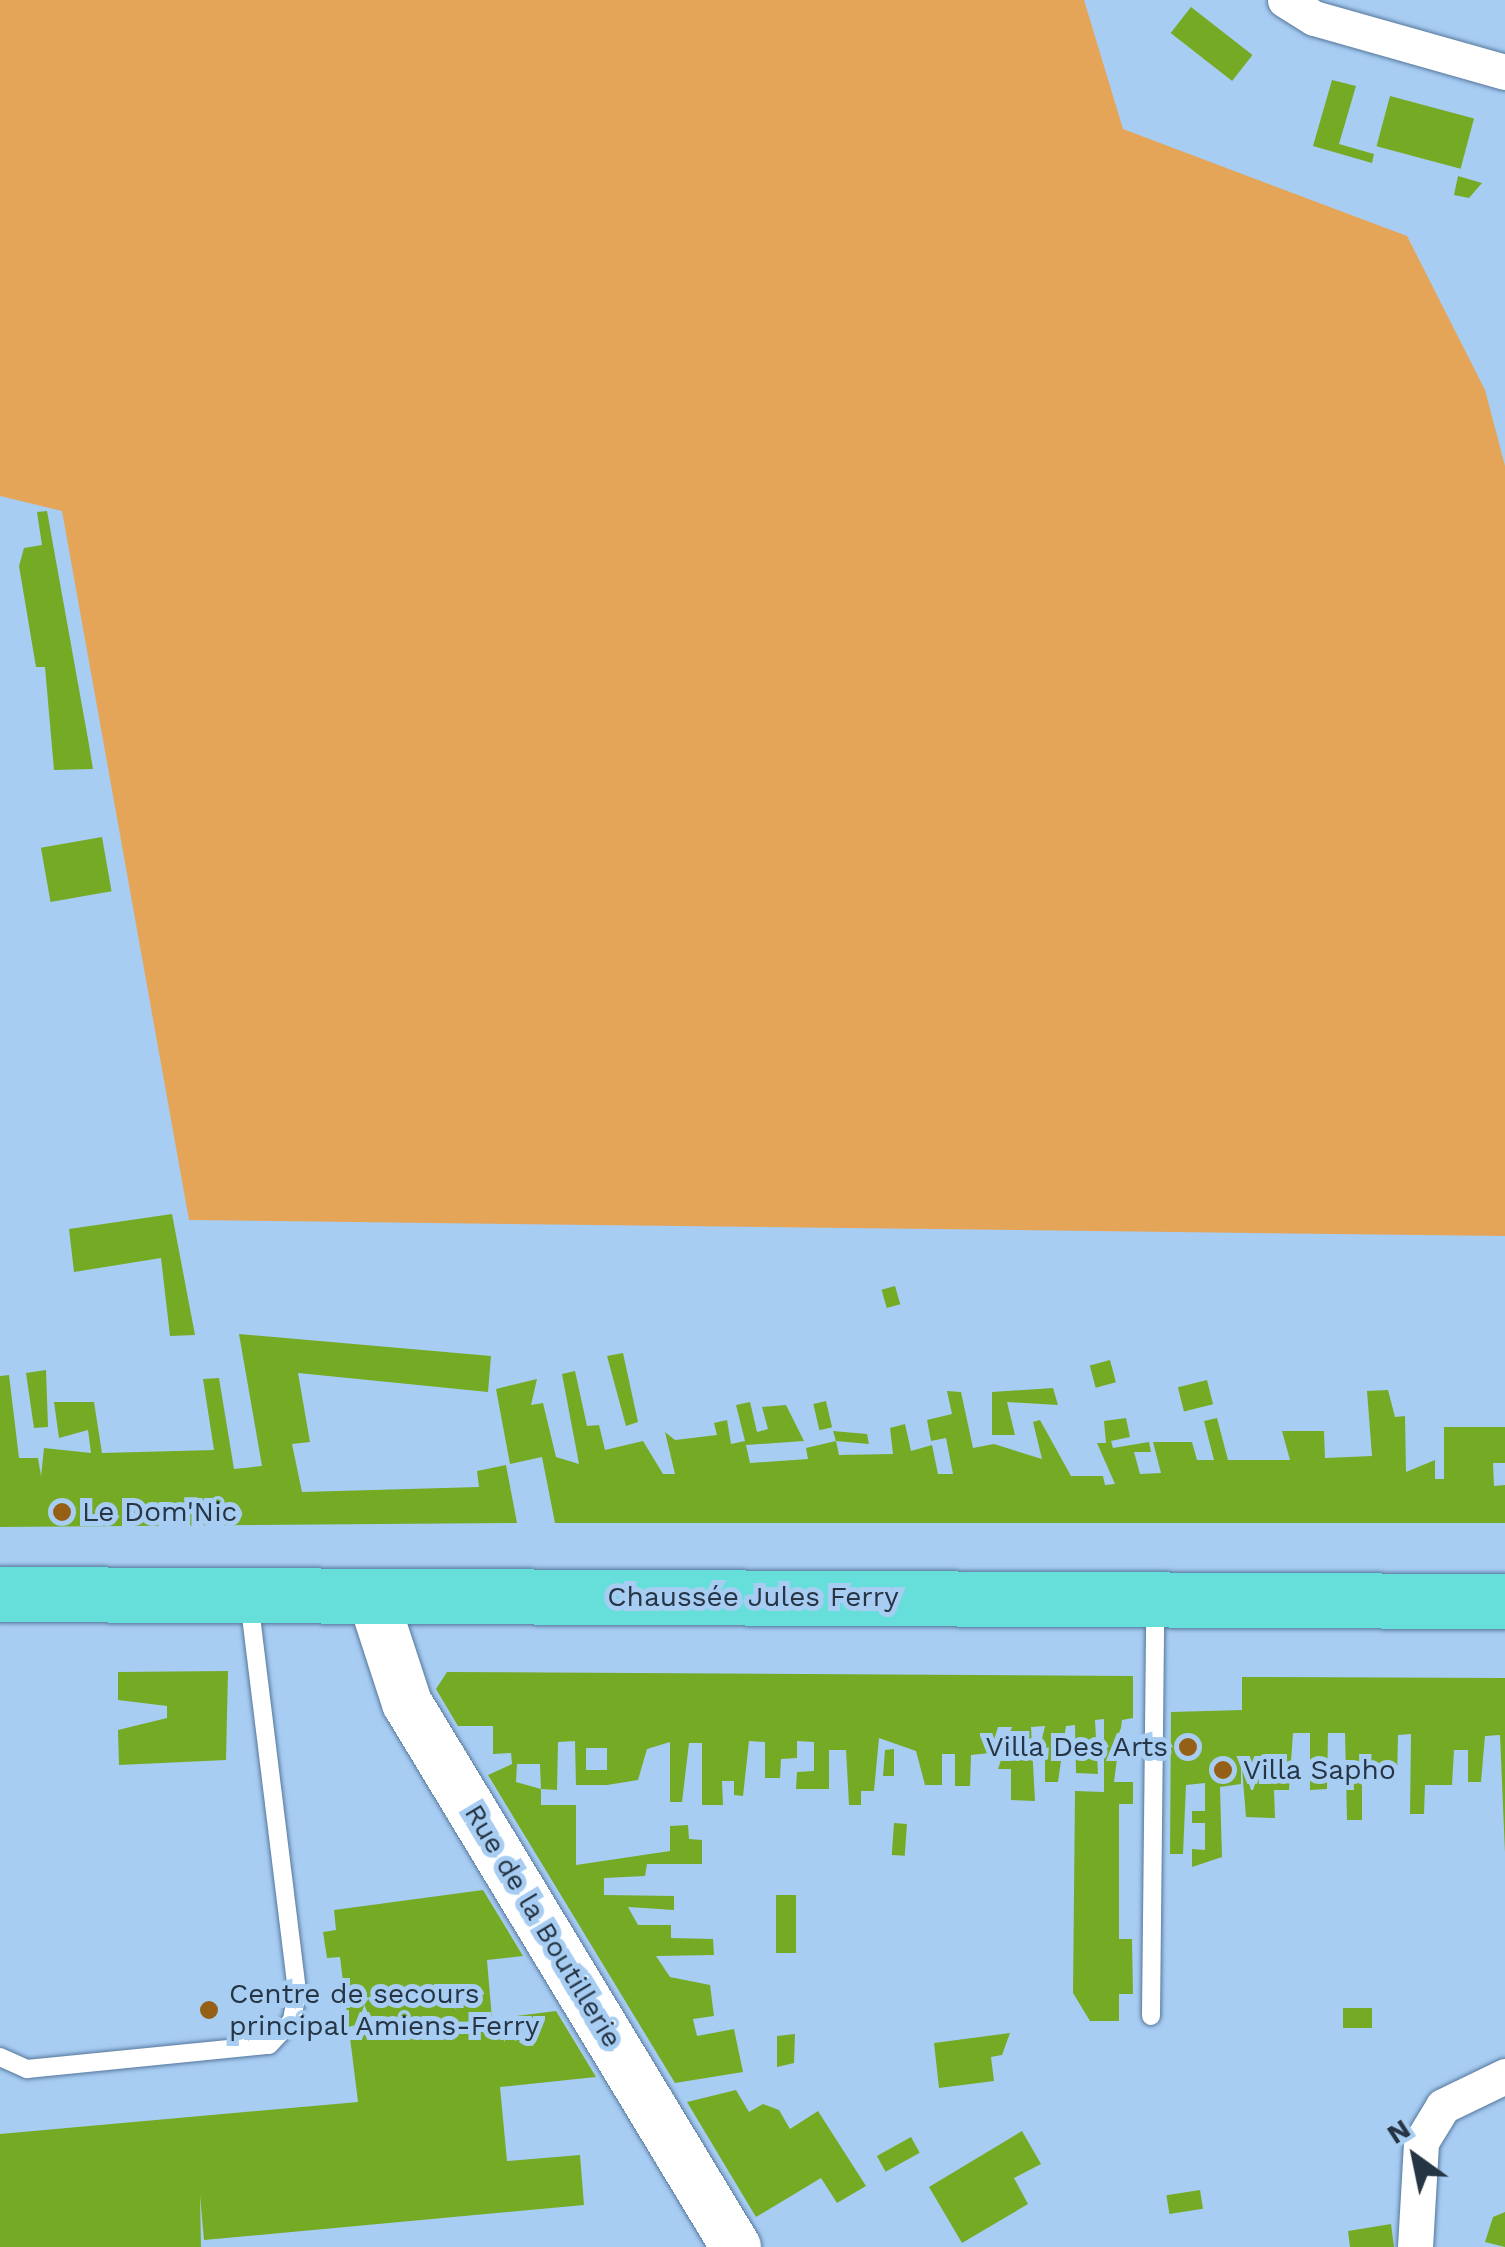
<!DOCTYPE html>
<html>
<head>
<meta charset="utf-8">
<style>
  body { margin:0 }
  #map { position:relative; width:1505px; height:2247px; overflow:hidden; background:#a8cdf3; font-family:"Work Sans",sans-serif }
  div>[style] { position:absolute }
  .green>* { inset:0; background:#e4a559 }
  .building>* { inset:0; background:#75aa25; transform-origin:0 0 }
  .roads { filter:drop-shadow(0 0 2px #55779a) drop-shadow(0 0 2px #55779a) }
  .lane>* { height:18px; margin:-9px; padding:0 9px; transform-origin:9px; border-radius:9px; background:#fff }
  .street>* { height:35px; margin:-17.5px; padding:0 17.5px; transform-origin:17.5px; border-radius:17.5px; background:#fff }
  .secondary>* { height:50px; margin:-25px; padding:0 25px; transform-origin:25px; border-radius:25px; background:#fff }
  .primary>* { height:55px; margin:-27.5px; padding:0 27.5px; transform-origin:27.5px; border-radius:27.5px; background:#66ded9 }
  .dots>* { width:28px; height:28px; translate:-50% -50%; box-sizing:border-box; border:5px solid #a8cdf3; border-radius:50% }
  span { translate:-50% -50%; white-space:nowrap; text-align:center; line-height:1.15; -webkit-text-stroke:10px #a8cdf3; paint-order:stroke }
  .poi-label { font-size:28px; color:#263544 }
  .left { translate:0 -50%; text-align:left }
  .right { translate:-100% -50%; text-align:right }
  .street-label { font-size:28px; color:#263544 }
  .north { position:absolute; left:1365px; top:2107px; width:100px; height:100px; -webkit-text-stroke:8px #a8cdf3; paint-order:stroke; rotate:327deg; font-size:28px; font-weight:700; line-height:40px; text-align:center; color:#263544 }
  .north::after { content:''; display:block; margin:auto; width:35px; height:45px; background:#263544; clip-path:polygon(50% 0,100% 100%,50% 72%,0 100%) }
</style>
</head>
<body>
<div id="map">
  <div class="green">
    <div style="clip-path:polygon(0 0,1084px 0,1123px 129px,1407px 236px,1485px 390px,1505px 466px,1505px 1236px,189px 1220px,62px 511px,0 496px)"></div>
  </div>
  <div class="building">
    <div style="left:1191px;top:7px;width:78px;height:33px;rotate:38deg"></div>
    <div style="clip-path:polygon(1332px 80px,1356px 86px,1339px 144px,1374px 154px,1372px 163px,1313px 146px)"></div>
    <div style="left:1390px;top:96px;width:87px;height:52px;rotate:15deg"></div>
    <div style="clip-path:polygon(1458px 176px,1482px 183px,1469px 198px,1454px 195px)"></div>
    <div style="clip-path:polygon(47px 511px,88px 739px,93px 769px,54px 770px,45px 667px,36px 667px,19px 566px,24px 548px,42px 545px,37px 512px)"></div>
    <div style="left:102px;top:837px;width:55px;height:62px;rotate:80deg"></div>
    <div style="clip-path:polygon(172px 1214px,195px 1335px,170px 1336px,161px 1258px,74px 1272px,69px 1229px)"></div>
    <div style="left:895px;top:1286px;width:19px;height:14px;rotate:74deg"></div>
    <div style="clip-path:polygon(239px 1334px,491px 1356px,488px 1392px,298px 1373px,310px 1442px,292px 1444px,302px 1492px,479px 1487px,477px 1471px,506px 1465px,517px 1523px,0 1527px,0 1376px,9px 1375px,19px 1458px,38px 1458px,41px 1476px,44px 1448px,91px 1453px,88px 1430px,59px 1438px,54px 1402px,94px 1402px,102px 1453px,214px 1450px,203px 1379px,219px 1378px,234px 1469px,262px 1466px)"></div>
    <div style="clip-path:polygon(623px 1353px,638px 1422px,626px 1426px,607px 1356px)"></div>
    <div style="left:1110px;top:1360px;width:23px;height:21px;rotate:75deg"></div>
    <div style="clip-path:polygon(46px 1370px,48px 1427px,34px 1428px,26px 1373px)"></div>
    <div style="clip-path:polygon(575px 1371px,587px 1426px,599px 1425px,605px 1450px,643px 1441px,663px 1474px,675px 1474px,665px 1432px,675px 1440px,717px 1435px,714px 1423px,727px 1420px,731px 1444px,745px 1441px,736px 1405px,750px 1402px,757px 1432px,768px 1429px,762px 1407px,786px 1405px,804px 1441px,746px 1445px,750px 1463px,808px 1459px,806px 1448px,836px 1441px,839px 1455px,893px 1454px,890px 1428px,905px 1424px,911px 1451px,932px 1445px,938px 1474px,953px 1474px,946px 1438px,931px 1441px,927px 1420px,952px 1414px,947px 1391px,961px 1392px,973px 1448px,994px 1444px,1042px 1459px,1033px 1422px,1040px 1420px,1071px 1476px,1103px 1476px,1105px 1485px,1115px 1484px,1097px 1443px,1106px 1443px,1104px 1421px,1126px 1418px,1130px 1437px,1111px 1441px,1113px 1448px,1149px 1442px,1151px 1452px,1134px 1452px,1140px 1474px,1161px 1473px,1153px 1442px,1192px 1442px,1197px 1460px,1214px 1460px,1204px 1421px,1217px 1418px,1228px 1460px,1290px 1460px,1282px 1431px,1324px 1431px,1325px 1458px,1372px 1456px,1367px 1391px,1388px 1390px,1395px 1417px,1405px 1416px,1406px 1472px,1435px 1460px,1435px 1479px,1444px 1479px,1444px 1427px,1505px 1427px,1505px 1463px,1493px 1463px,1494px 1486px,1505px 1485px,1505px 1523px,555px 1523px,542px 1457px,510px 1464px,496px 1389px,537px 1379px,531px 1405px,543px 1403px,556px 1457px,579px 1464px,562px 1374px)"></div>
    <div style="left:1207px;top:1380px;width:25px;height:30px;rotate:76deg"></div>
    <div style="clip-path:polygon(1053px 1388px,1058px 1405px,1007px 1402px,1015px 1435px,992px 1435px,992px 1392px)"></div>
    <div style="left:826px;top:1401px;width:27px;height:13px;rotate:77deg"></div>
    <div style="clip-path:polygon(833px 1431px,867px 1434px,869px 1444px,836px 1441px)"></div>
    <div style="clip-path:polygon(228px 1671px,226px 1760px,119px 1765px,118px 1730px,167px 1718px,167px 1706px,118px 1700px,118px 1672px)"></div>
    <div style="clip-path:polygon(evenodd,447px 1672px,1133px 1676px,1133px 1718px,1122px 1720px,1114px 1782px,1133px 1782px,1133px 1804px,1119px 1804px,1119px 1939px,1132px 1939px,1133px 1994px,1119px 1994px,1119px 2021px,1090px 2021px,1073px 1993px,1075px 1791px,1104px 1792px,1104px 1719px,1095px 1720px,1098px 1774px,1076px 1773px,1075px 1725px,1066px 1726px,1058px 1782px,1045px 1782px,1045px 1760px,1037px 1760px,1045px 1726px,1031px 1727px,1035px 1801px,1011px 1800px,1011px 1769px,998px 1769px,1012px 1727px,998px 1727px,990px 1753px,971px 1755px,970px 1786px,955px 1786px,955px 1754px,942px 1754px,942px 1785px,925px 1785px,916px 1751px,879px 1738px,874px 1791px,861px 1791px,861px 1805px,849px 1805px,846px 1750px,829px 1750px,829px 1789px,796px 1789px,797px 1772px,814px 1771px,814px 1742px,797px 1741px,797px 1758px,781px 1759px,780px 1778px,765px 1778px,765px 1742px,749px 1741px,743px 1796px,734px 1795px,734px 1781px,722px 1781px,723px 1805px,702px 1805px,702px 1743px,689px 1743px,682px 1802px,670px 1802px,670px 1742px,647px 1749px,638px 1780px,607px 1785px,576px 1785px,575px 1741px,558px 1742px,557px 1790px,541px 1789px,540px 1764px,517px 1764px,516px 1782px,541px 1789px,541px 1805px,576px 1805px,576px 1865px,670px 1851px,670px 1826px,688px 1825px,689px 1839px,702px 1840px,702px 1864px,647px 1864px,645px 1876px,604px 1878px,604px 1895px,674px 1896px,674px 1910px,628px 1907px,638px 1925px,671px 1925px,671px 1938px,713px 1939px,714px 1955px,656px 1956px,670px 1977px,710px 1985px,714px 2016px,693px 2019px,697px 2036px,734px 2029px,743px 2072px,675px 2083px,488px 1775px,512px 1764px,511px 1753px,493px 1754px,493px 1726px,458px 1726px,436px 1689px,447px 1672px,586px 1748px,607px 1748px,607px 1770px,586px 1770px,586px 1748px)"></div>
    <div style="clip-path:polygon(1242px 1677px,1505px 1678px,1505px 1853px,1500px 1735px,1485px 1736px,1481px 1782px,1468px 1782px,1468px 1750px,1454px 1750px,1452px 1785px,1425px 1785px,1424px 1814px,1410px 1814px,1411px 1734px,1398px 1735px,1397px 1780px,1362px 1772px,1362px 1820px,1347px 1820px,1345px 1733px,1328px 1733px,1327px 1789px,1310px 1790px,1310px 1733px,1293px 1733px,1289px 1790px,1274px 1790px,1275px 1818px,1246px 1817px,1241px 1756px,1241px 1784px,1220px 1787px,1222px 1857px,1192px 1867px,1192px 1849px,1205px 1850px,1205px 1823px,1192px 1823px,1192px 1811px,1205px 1811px,1205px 1783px,1186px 1785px,1183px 1854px,1170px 1854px,1171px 1712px,1242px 1710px)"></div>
    <div style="clip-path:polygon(894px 1749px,894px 1776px,883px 1776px,885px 1750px)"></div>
    <div style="left:894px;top:1823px;width:13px;height:32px;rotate:4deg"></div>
    <div style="clip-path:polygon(483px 1890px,523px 1956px,487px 1960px,492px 2019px,556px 2011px,596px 2077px,500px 2087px,507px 2161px,580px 2155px,584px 2205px,204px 2240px,200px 2195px,201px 2247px,0 2247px,0 2134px,358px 2102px,340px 1957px,327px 1958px,323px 1932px,336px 1930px,334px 1910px)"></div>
    <div style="left:776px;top:1895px;width:20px;height:58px"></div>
    <div style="left:1372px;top:2008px;width:20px;height:29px;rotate:90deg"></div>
    <div style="clip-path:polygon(1010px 2033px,1002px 2055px,991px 2057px,994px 2081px,939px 2088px,934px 2043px)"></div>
    <div style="clip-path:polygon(795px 2034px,794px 2063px,777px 2067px,777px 2036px)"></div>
    <div style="clip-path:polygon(736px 2090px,749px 2112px,763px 2104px,779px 2110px,790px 2129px,818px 2111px,866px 2186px,837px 2203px,821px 2178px,756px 2217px,687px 2102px)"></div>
    <div style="clip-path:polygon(1022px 2131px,1041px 2164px,1014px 2178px,1028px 2204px,962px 2243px,929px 2187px)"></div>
    <div style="left:911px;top:2137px;width:18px;height:39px;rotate:61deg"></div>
    <div style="left:1200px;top:2190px;width:19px;height:34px;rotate:81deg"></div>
    <div style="clip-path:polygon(1505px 2212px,1505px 2247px,1485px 2242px,1493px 2217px)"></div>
    <div style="clip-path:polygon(1391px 2224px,1394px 2247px,1350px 2247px,1348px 2231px)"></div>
  </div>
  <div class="roads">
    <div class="lane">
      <div style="left:1151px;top:2016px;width:411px;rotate:-89.4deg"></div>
      <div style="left:0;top:2057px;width:30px;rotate:24deg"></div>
      <div style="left:27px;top:2069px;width:243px;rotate:-5.7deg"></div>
      <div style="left:269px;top:2045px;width:34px;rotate:-47deg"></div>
      <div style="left:292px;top:2020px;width:29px;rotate:-80deg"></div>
      <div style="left:297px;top:1991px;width:393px;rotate:-97deg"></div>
    </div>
    <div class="street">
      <div style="left:1285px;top:0;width:34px;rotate:32deg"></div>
      <div style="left:1314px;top:18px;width:198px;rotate:15.8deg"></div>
      <div style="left:1415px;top:2247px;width:105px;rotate:-86.7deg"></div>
      <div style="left:1421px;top:2142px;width:42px;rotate:-58.6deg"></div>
      <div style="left:1443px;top:2106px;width:69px;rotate:-25.8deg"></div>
    </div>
    <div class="secondary">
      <div style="left:372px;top:1596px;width:113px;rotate:71.9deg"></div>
      <div style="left:407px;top:1703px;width:636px;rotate:58.84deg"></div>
    </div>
    <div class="primary">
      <div style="left:0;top:1594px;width:1505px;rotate:0.27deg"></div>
    </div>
  </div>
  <div class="dots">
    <div style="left:62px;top:1512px;background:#956016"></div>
    <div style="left:1188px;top:1747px;background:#956016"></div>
    <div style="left:1223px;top:1770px;background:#956016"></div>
    <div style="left:209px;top:2010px;background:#956016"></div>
  </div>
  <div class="poi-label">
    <span class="left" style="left:82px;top:1512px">Le Dom'Nic</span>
    <span class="right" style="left:1168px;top:1747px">Villa Des Arts</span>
    <span class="left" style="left:1243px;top:1770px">Villa Sapho</span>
    <span class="left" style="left:229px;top:2010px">Centre de secours<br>principal Amiens-Ferry</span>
  </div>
  <div class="street-label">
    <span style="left:753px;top:1597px">Chaussée Jules Ferry</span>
    <span style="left:543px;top:1926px;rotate:59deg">Rue de la Boutillerie</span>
  </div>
  <div class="north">N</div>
</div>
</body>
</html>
